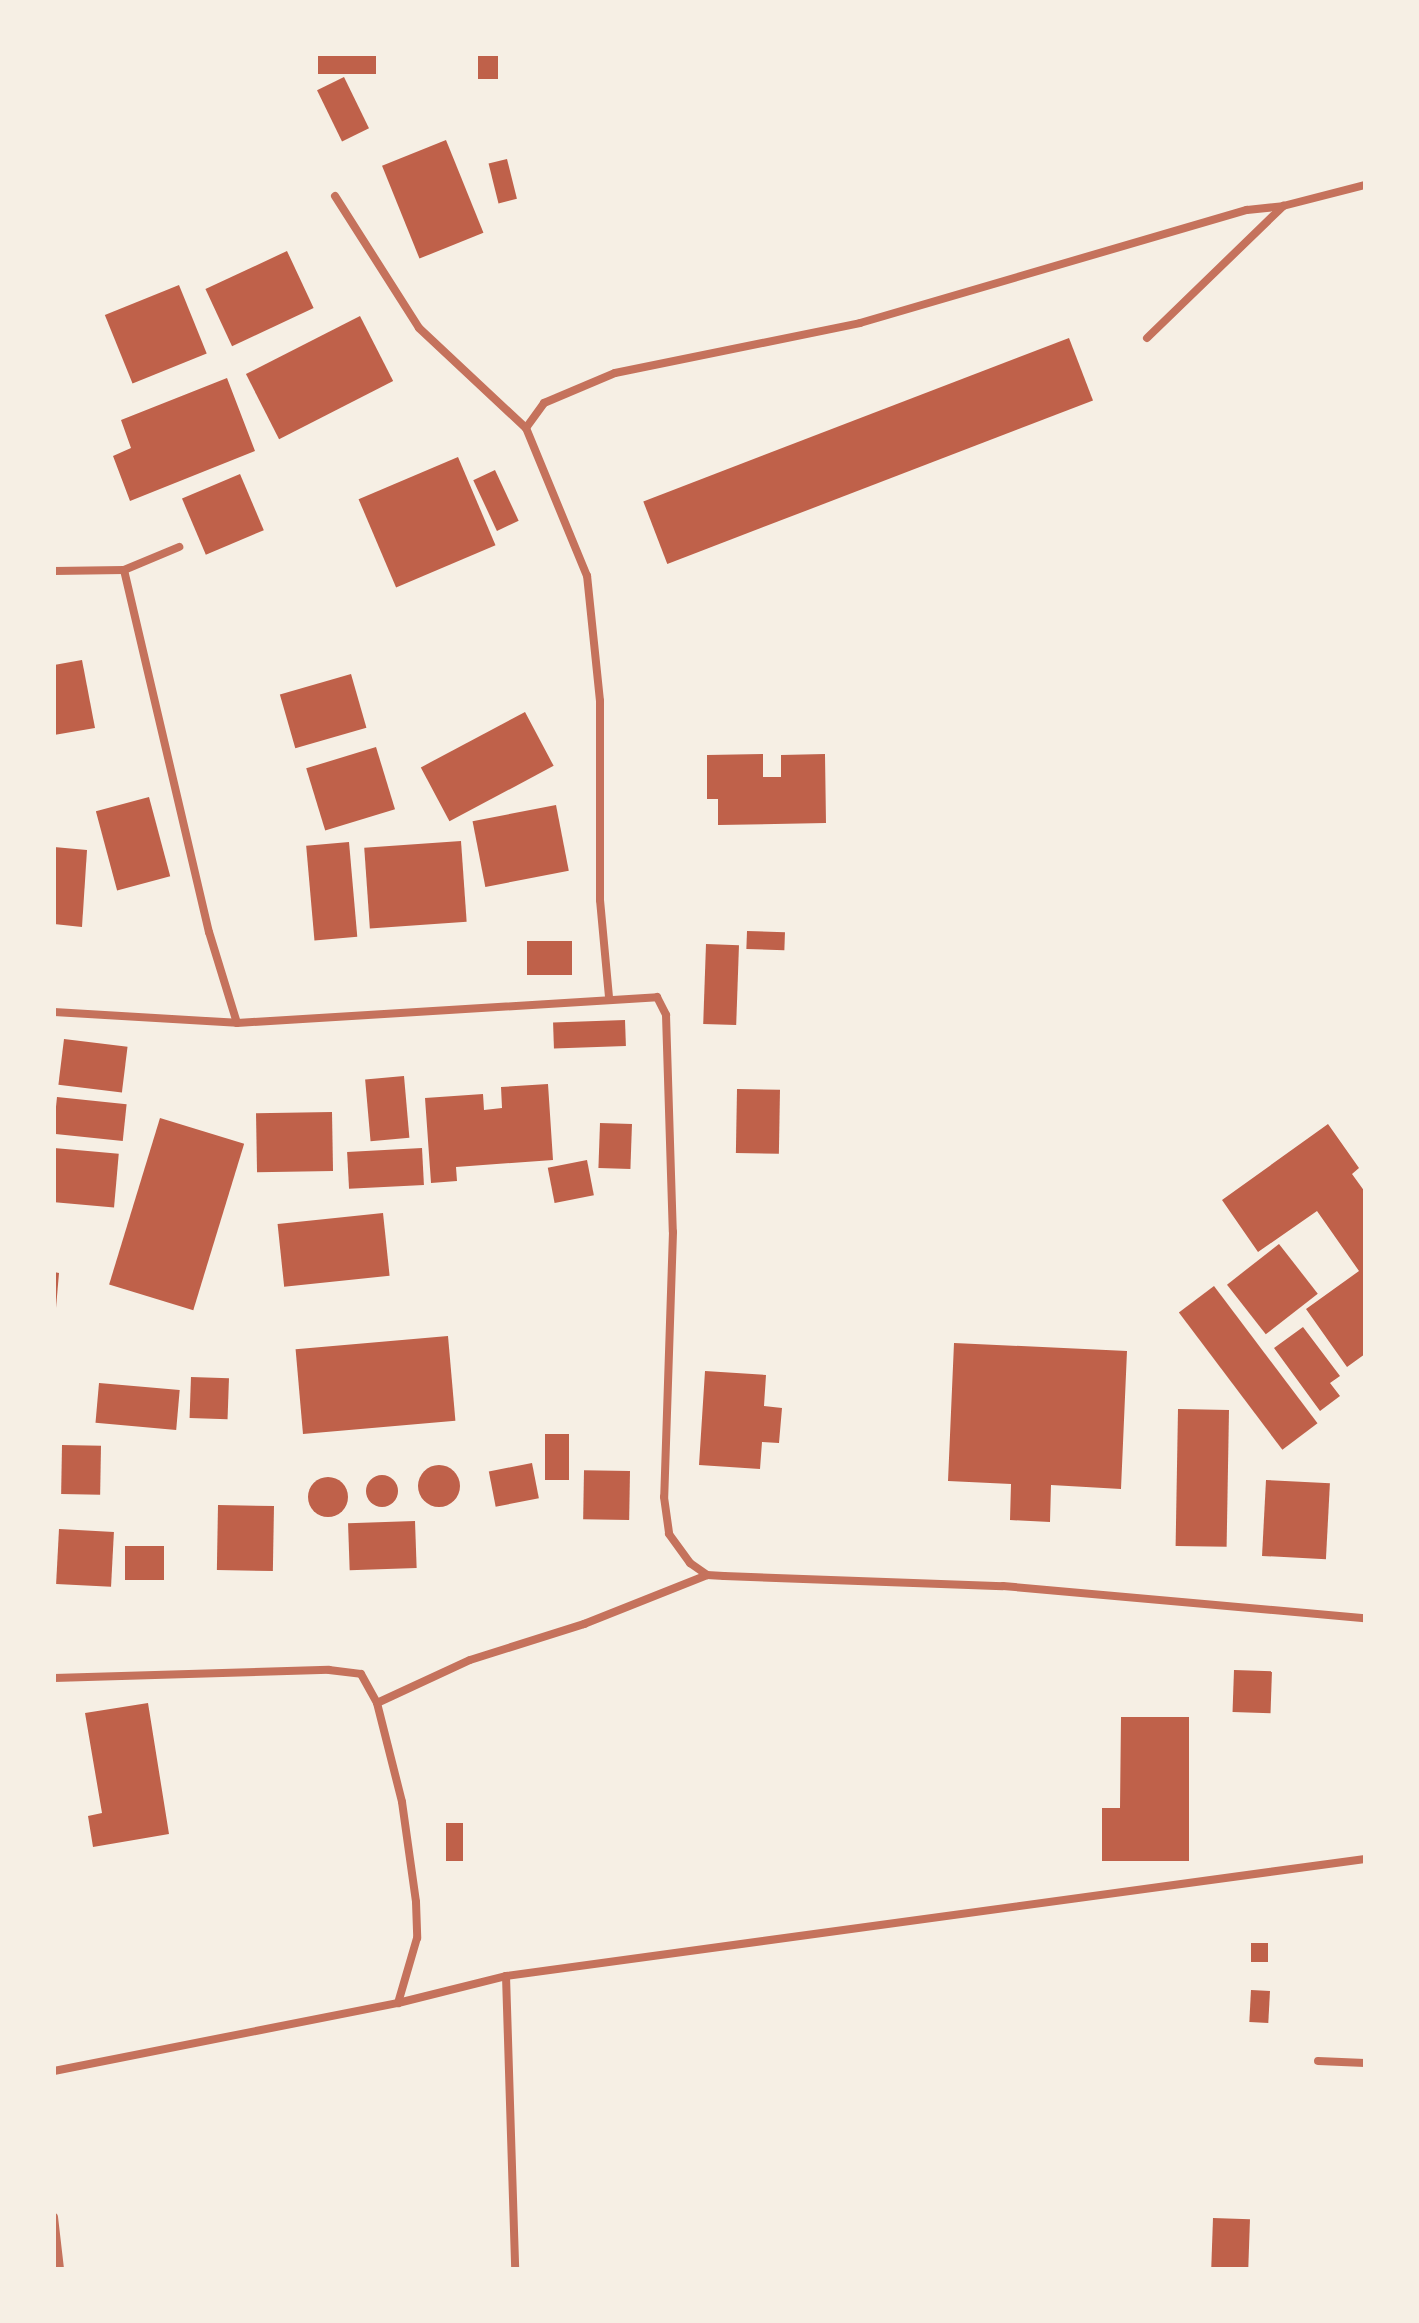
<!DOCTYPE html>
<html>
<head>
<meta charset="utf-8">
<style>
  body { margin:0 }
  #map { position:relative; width:1419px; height:2323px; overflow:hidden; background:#f6efe4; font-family:"PT Sans Narrow",sans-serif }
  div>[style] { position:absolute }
  .building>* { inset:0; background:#bf614a; transform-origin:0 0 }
  .round { border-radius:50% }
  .minor>* { height:8px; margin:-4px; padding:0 4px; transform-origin:4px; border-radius:4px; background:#c5725c }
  span { translate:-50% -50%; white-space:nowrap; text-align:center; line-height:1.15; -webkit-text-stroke:6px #f6efe4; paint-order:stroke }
  .frame { position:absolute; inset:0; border:56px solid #f6efe4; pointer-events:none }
</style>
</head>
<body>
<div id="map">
  <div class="building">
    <div style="left:318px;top:54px;width:58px;height:20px"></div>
    <div style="left:478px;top:54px;width:20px;height:25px"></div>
    <div style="left:344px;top:77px;width:57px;height:30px;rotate:64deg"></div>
    <div style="left:446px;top:140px;width:100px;height:69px;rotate:68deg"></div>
    <div style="left:507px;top:159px;width:41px;height:19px;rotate:76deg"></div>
    <div style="left:287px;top:251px;width:63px;height:90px;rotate:65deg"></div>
    <div style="left:179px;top:285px;width:74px;height:80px;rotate:68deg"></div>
    <div style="left:360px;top:316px;width:73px;height:128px;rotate:63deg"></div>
    <div style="left:1069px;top:338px;width:67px;height:456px;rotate:69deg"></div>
    <div style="clip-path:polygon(227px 378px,255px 451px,130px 501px,113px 456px,131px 448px,121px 420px)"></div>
    <div style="left:458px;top:457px;width:96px;height:108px;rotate:67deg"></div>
    <div style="left:495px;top:470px;width:56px;height:24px;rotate:65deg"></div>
    <div style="left:240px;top:474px;width:61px;height:63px;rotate:67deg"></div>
    <div style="clip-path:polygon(82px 660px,95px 728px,54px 735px,54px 665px)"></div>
    <div style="left:351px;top:674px;width:56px;height:74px;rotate:74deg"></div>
    <div style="left:525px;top:712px;width:61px;height:118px;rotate:62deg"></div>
    <div style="left:376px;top:747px;width:65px;height:73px;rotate:73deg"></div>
    <div style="clip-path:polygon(763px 754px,763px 777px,781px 777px,781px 755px,825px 754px,826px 823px,718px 825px,718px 799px,707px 799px,707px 755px)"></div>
    <div style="left:149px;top:797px;width:82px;height:55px;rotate:75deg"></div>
    <div style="left:556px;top:805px;width:67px;height:85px;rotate:79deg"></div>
    <div style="left:461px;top:841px;width:81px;height:97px;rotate:86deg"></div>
    <div style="left:349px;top:842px;width:95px;height:43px;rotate:85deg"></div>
    <div style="clip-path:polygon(54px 847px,87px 850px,82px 927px,54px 924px)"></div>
    <div style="left:747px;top:931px;width:38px;height:18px;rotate:2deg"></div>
    <div style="left:572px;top:941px;width:34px;height:45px;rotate:90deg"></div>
    <div style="left:706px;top:944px;width:33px;height:80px;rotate:2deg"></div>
    <div style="left:625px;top:1020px;width:26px;height:72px;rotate:88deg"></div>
    <div style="left:64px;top:1039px;width:64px;height:46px;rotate:7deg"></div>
    <div style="left:404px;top:1076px;width:62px;height:39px;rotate:85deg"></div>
    <div style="clip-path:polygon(548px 1084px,553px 1160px,456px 1167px,457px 1181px,431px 1183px,425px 1098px,483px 1094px,484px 1110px,502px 1108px,501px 1087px)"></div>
    <div style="left:737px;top:1089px;width:43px;height:64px;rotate:1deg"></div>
    <div style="left:57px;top:1097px;width:70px;height:37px;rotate:6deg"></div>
    <div style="left:332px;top:1112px;width:59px;height:76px;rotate:89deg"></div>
    <div style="left:160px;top:1118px;width:88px;height:174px;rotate:17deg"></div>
    <div style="left:600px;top:1123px;width:32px;height:45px;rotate:2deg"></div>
    <div style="clip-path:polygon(1328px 1124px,1359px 1168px,1352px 1174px,1365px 1192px,1365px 1354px,1347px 1367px,1306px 1309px,1359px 1271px,1317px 1211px,1258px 1252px,1222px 1200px)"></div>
    <div style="left:54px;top:1148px;width:65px;height:54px;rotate:5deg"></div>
    <div style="left:422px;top:1148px;width:37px;height:75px;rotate:87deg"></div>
    <div style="left:587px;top:1160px;width:36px;height:40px;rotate:79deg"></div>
    <div style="left:383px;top:1213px;width:63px;height:106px;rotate:84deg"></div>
    <div style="left:1279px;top:1244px;width:63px;height:66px;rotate:52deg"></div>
    <div style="clip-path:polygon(54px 1272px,59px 1273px,56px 1308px,54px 1308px)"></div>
    <div style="left:1214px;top:1286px;width:172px;height:44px;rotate:53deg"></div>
    <div style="clip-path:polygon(1303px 1327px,1340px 1376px,1330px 1383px,1340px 1396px,1320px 1411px,1274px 1348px)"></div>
    <div style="left:448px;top:1336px;width:85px;height:153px;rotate:85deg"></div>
    <div style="clip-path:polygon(954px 1343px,1127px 1351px,1121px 1489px,1051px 1485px,1050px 1522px,1010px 1520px,1011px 1484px,948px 1481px)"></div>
    <div style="clip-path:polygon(705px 1371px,766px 1375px,764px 1406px,782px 1408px,779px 1443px,762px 1442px,760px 1469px,699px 1465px)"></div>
    <div style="left:191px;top:1377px;width:38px;height:41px;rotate:2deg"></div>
    <div style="left:99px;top:1383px;width:81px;height:40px;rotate:5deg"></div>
    <div style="left:1178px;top:1409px;width:51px;height:137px;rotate:1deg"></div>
    <div style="left:545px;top:1434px;width:24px;height:46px"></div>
    <div style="left:62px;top:1445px;width:39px;height:49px;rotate:1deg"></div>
    <div style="left:532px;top:1463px;width:36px;height:44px;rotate:79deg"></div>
    <div class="round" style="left:418px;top:1465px;width:42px;height:42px"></div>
    <div style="left:630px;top:1471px;width:49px;height:46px;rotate:91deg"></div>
    <div class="round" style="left:366px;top:1475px;width:32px;height:32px"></div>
    <div class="round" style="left:308px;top:1477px;width:40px;height:40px"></div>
    <div style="left:1266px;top:1480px;width:64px;height:76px;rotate:3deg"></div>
    <div style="left:218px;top:1505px;width:56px;height:65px;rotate:1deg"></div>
    <div style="left:415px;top:1521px;width:47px;height:67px;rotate:88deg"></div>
    <div style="left:59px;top:1529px;width:55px;height:55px;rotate:3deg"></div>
    <div style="left:125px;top:1546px;width:39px;height:34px"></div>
    <div style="left:1234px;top:1670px;width:38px;height:42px;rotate:2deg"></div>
    <div style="clip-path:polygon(148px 1703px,169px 1834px,93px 1847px,88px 1816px,102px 1813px,85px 1713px)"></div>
    <div style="clip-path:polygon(1121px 1717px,1189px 1717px,1189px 1861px,1102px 1861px,1102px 1808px,1120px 1808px)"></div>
    <div style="left:446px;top:1823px;width:17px;height:38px"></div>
    <div style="left:1251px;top:1943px;width:17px;height:19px"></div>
    <div style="left:1251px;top:1990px;width:19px;height:32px;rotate:3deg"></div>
    <div style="left:1213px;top:2218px;width:37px;height:51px;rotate:2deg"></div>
  </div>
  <div class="minor">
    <div style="left:335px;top:196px;width:156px;rotate:57.5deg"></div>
    <div style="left:419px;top:328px;width:146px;rotate:43.1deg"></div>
    <div style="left:1147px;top:338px;width:190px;rotate:-44.1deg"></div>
    <div style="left:1283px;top:206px;width:85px;rotate:-14.4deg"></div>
    <div style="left:124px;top:570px;width:372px;rotate:76.8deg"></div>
    <div style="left:209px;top:932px;width:95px;rotate:72.9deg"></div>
    <div style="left:54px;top:571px;width:70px;rotate:-0.8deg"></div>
    <div style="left:124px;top:570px;width:60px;rotate:-22.7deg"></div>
    <div style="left:609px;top:997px;width:97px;rotate:-95.3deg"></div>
    <div style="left:600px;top:900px;width:199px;rotate:-90deg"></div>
    <div style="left:600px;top:701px;width:126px;rotate:-95.9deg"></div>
    <div style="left:587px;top:576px;width:160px;rotate:-112.4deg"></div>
    <div style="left:526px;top:428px;width:31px;rotate:-54deg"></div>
    <div style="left:544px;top:403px;width:77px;rotate:-22.9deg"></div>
    <div style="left:615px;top:373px;width:250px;rotate:-11.5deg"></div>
    <div style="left:860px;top:323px;width:403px;rotate:-16.3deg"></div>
    <div style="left:1247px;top:210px;width:36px;rotate:-6deg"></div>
    <div style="left:54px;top:1012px;width:183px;rotate:3.4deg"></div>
    <div style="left:237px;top:1023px;width:421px;rotate:-3.5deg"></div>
    <div style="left:657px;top:997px;width:20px;rotate:63deg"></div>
    <div style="left:666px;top:1015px;width:217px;rotate:88.2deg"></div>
    <div style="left:673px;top:1232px;width:265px;rotate:91.9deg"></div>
    <div style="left:664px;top:1497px;width:37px;rotate:82deg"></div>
    <div style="left:669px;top:1534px;width:36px;rotate:54deg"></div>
    <div style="left:690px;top:1563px;width:21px;rotate:35deg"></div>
    <div style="left:707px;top:1575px;width:17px;rotate:3deg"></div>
    <div style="left:724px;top:1576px;width:279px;rotate:2.1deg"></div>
    <div style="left:1003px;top:1586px;width:363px;rotate:5.1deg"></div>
    <div style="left:54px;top:1678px;width:275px;rotate:-1.7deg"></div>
    <div style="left:329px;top:1670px;width:32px;rotate:7deg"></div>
    <div style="left:361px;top:1674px;width:33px;rotate:61deg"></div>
    <div style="left:377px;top:1703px;width:102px;rotate:75.8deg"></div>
    <div style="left:402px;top:1802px;width:101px;rotate:82deg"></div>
    <div style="left:416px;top:1902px;width:36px;rotate:88deg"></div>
    <div style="left:417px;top:1938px;width:68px;rotate:106.3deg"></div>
    <div style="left:377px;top:1703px;width:102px;rotate:-24.8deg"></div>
    <div style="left:470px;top:1660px;width:120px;rotate:-17.5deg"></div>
    <div style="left:584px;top:1624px;width:132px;rotate:-21.7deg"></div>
    <div style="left:506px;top:1976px;width:293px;rotate:88.2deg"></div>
    <div style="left:1318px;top:2061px;width:47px;rotate:2.4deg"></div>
    <div style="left:54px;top:2071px;width:351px;rotate:-11.2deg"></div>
    <div style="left:398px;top:2003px;width:111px;rotate:-14deg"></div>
    <div style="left:506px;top:1976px;width:867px;rotate:-7.76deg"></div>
    <div style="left:54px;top:2217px;width:52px;rotate:83.4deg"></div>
  </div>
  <div class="frame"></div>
</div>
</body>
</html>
